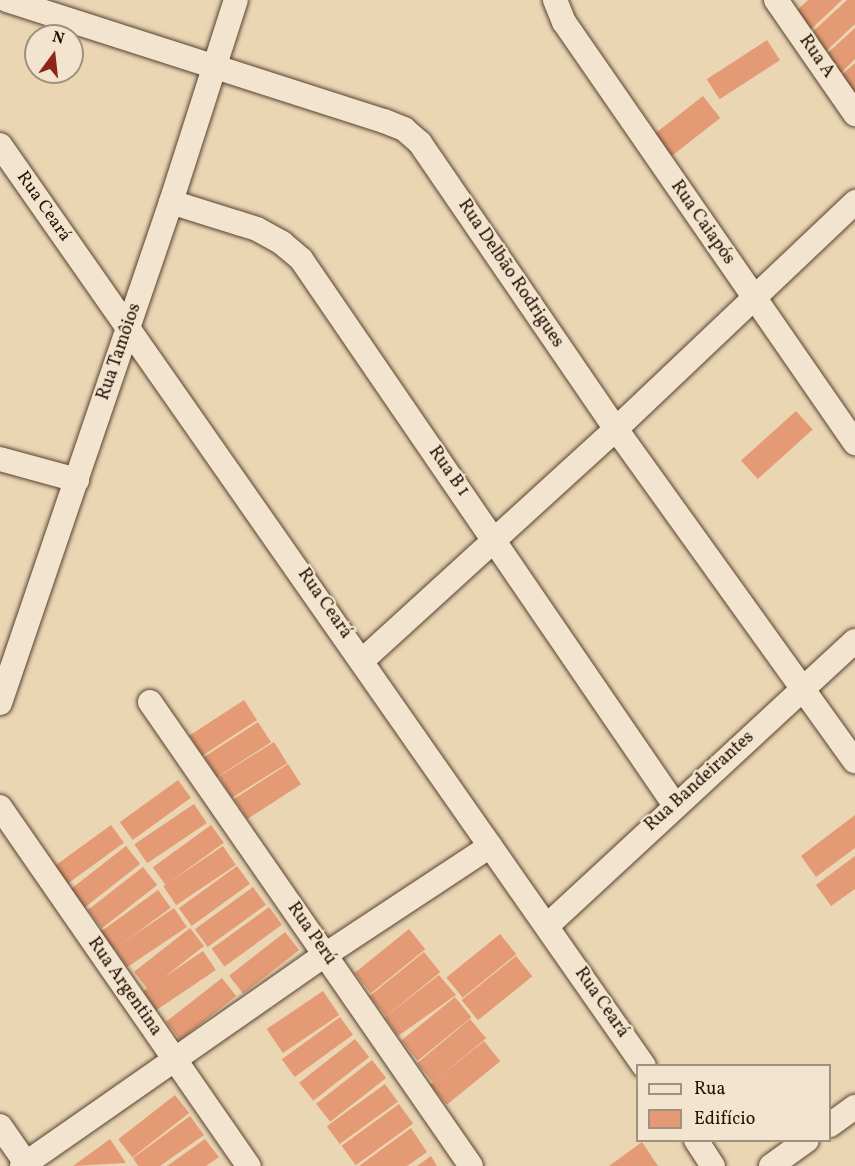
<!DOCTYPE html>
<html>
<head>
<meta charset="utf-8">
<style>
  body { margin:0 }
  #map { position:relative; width:855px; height:1166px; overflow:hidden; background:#ebd6b4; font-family:Vollkorn,serif }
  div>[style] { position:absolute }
  .building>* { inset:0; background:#e49b75; transform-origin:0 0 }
  .roads { filter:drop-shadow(0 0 2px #584232) drop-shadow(0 0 2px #584232) }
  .minor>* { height:24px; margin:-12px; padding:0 12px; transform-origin:12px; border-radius:12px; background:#f2e4ce }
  span { translate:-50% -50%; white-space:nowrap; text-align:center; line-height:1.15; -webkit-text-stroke:4.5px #f2e4ce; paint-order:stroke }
  .street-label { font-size:18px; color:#271106 }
  .legend { position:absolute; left:636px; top:1064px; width:195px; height:78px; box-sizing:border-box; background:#f2e4ce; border:2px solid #a1907e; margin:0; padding:8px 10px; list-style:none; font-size:18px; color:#271106 }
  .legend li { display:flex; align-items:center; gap:12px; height:30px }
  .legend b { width:30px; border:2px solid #a1907e }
  .north { position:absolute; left:24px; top:24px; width:60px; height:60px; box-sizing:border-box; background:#f2e4ce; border:2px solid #a1907e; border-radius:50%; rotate:15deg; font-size:16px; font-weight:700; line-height:24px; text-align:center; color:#271106 }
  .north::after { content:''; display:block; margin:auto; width:21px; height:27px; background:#8f2418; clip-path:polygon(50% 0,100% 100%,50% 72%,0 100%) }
</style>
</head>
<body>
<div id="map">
  <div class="building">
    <div style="clip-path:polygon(808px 0,842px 0,806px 34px,793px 14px)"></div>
    <div style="clip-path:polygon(847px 0,855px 0,855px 24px,821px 56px,808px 36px)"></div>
    <div style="clip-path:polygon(855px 28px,855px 59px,836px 78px,822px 58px)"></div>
    <div style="left:767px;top:40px;width:24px;height:72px;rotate:57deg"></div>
    <div style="clip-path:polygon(855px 63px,855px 95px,838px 78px)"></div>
    <div style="left:703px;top:96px;width:28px;height:62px;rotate:52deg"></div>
    <div style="left:796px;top:411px;width:25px;height:74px;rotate:48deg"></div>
    <div style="left:244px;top:700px;width:24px;height:65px;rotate:57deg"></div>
    <div style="left:258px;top:722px;width:24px;height:64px;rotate:57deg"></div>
    <div style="left:274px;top:742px;width:25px;height:65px;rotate:58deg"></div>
    <div style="left:288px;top:764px;width:24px;height:64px;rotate:57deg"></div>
    <div style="left:178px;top:780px;width:22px;height:72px;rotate:54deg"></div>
    <div style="left:194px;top:804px;width:23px;height:72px;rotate:56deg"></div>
    <div style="clip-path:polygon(855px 815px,855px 848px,816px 877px,801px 856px)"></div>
    <div style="left:111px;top:825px;width:22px;height:71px;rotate:54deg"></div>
    <div style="left:211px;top:825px;width:22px;height:72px;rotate:54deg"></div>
    <div style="left:126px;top:846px;width:23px;height:72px;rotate:52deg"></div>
    <div style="left:223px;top:846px;width:23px;height:72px;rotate:56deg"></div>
    <div style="clip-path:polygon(855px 856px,855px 889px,831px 906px,816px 885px)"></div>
    <div style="left:237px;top:866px;width:22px;height:72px;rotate:54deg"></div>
    <div style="left:143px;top:867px;width:23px;height:70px;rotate:52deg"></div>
    <div style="left:253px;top:887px;width:22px;height:72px;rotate:54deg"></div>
    <div style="left:158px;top:890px;width:22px;height:71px;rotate:54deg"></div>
    <div style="left:269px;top:907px;width:22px;height:71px;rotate:54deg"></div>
    <div style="left:174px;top:908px;width:23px;height:72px;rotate:56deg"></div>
    <div style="left:190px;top:928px;width:23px;height:71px;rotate:52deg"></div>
    <div style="left:409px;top:929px;width:26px;height:70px;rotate:51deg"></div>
    <div style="left:285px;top:932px;width:23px;height:71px;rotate:52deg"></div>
    <div style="left:500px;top:934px;width:26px;height:69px;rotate:51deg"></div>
    <div style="left:203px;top:951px;width:23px;height:72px;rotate:56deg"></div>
    <div style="left:424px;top:952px;width:26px;height:70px;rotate:51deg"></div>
    <div style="left:516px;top:956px;width:26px;height:70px;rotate:51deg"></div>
    <div style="clip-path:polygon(439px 975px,456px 995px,398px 1036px,385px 1017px)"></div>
    <div style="left:222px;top:978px;width:23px;height:71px;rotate:52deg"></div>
    <div style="left:323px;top:991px;width:29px;height:68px;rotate:56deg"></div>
    <div style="left:455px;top:997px;width:26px;height:69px;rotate:51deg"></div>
    <div style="left:340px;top:1017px;width:22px;height:72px;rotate:54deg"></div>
    <div style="left:470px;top:1019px;width:25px;height:69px;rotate:50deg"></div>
    <div style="left:355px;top:1039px;width:23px;height:71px;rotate:52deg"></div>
    <div style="left:484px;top:1041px;width:26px;height:69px;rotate:51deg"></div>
    <div style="left:372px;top:1060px;width:23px;height:71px;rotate:52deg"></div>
    <div style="left:385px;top:1084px;width:22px;height:72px;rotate:54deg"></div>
    <div style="left:175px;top:1095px;width:23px;height:72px;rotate:52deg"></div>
    <div style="left:399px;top:1104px;width:24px;height:71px;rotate:54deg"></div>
    <div style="clip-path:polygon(190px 1116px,204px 1135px,160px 1166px,138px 1166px,133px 1158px)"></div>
    <div style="clip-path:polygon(411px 1128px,427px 1152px,407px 1166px,359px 1166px)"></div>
    <div style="clip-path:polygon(110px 1139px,126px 1163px,73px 1166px)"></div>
    <div style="clip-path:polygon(205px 1139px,219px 1157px,206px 1166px,167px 1166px)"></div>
    <div style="clip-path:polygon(642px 1142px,658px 1166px,609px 1166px)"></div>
    <div style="clip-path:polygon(431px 1156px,437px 1166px,417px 1166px)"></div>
  </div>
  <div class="roads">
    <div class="minor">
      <div style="left:7px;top:0;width:396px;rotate:17.8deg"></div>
      <div style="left:384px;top:121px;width:22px;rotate:22deg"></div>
      <div style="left:404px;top:129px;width:21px;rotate:41deg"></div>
      <div style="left:420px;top:143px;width:347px;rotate:55.6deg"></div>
      <div style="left:616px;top:429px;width:409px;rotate:54.3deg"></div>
      <div style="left:555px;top:0;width:24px;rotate:68deg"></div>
      <div style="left:564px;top:22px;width:512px;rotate:55.35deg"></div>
      <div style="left:776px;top:0;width:139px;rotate:55.3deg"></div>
      <div style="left:0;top:145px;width:1124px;rotate:55.04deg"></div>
      <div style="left:171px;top:202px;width:90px;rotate:17.4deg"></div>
      <div style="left:257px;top:229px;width:29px;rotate:29deg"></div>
      <div style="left:282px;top:243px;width:25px;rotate:40deg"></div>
      <div style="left:301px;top:259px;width:660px;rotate:55.61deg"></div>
      <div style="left:0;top:459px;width:80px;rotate:15.3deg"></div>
      <div style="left:364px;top:659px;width:341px;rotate:-42.4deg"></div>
      <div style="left:616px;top:429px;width:330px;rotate:-43.5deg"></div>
      <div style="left:150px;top:702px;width:564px;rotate:55.32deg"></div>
      <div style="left:0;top:703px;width:529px;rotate:-71.15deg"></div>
      <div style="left:171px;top:202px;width:212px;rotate:-72.2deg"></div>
      <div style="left:0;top:807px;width:437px;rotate:55.3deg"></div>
      <div style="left:548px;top:925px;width:418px;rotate:-42.8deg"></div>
      <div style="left:830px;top:1125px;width:31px;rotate:-36deg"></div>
      <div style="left:0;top:1126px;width:49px;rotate:55deg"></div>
      <div style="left:696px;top:1140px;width:31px;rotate:57deg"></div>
      <div style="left:22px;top:1166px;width:369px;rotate:-34.9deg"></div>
      <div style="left:325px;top:955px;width:198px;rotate:-33.4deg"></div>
      <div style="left:771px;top:1166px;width:44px;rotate:-35.8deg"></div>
    </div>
  </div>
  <div class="street-label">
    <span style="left:816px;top:57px;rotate:55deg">Rua A</span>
    <span style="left:43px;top:207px;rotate:55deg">Rua Ceará</span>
    <span style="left:702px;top:223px;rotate:55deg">Rua Caiapós</span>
    <span style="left:510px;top:274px;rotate:56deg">Rua Delbão Rodrigues</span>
    <span style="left:120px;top:352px;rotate:-71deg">Rua Tamôios</span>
    <span style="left:448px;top:472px;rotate:55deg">Rua B 1</span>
    <span style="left:324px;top:604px;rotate:55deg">Rua Ceará</span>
    <span style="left:700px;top:782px;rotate:-42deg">Rua Bandeirantes</span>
    <span style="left:311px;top:934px;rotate:55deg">Rua Perú</span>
    <span style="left:124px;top:987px;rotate:55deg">Rua Argentina</span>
    <span style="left:601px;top:1003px;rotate:55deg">Rua Ceará</span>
  </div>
  <ul class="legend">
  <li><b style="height:8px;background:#f2e4ce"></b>Rua</li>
  <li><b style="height:16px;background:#e49b75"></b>Edifício</li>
  </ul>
  <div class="north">N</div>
</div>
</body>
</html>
